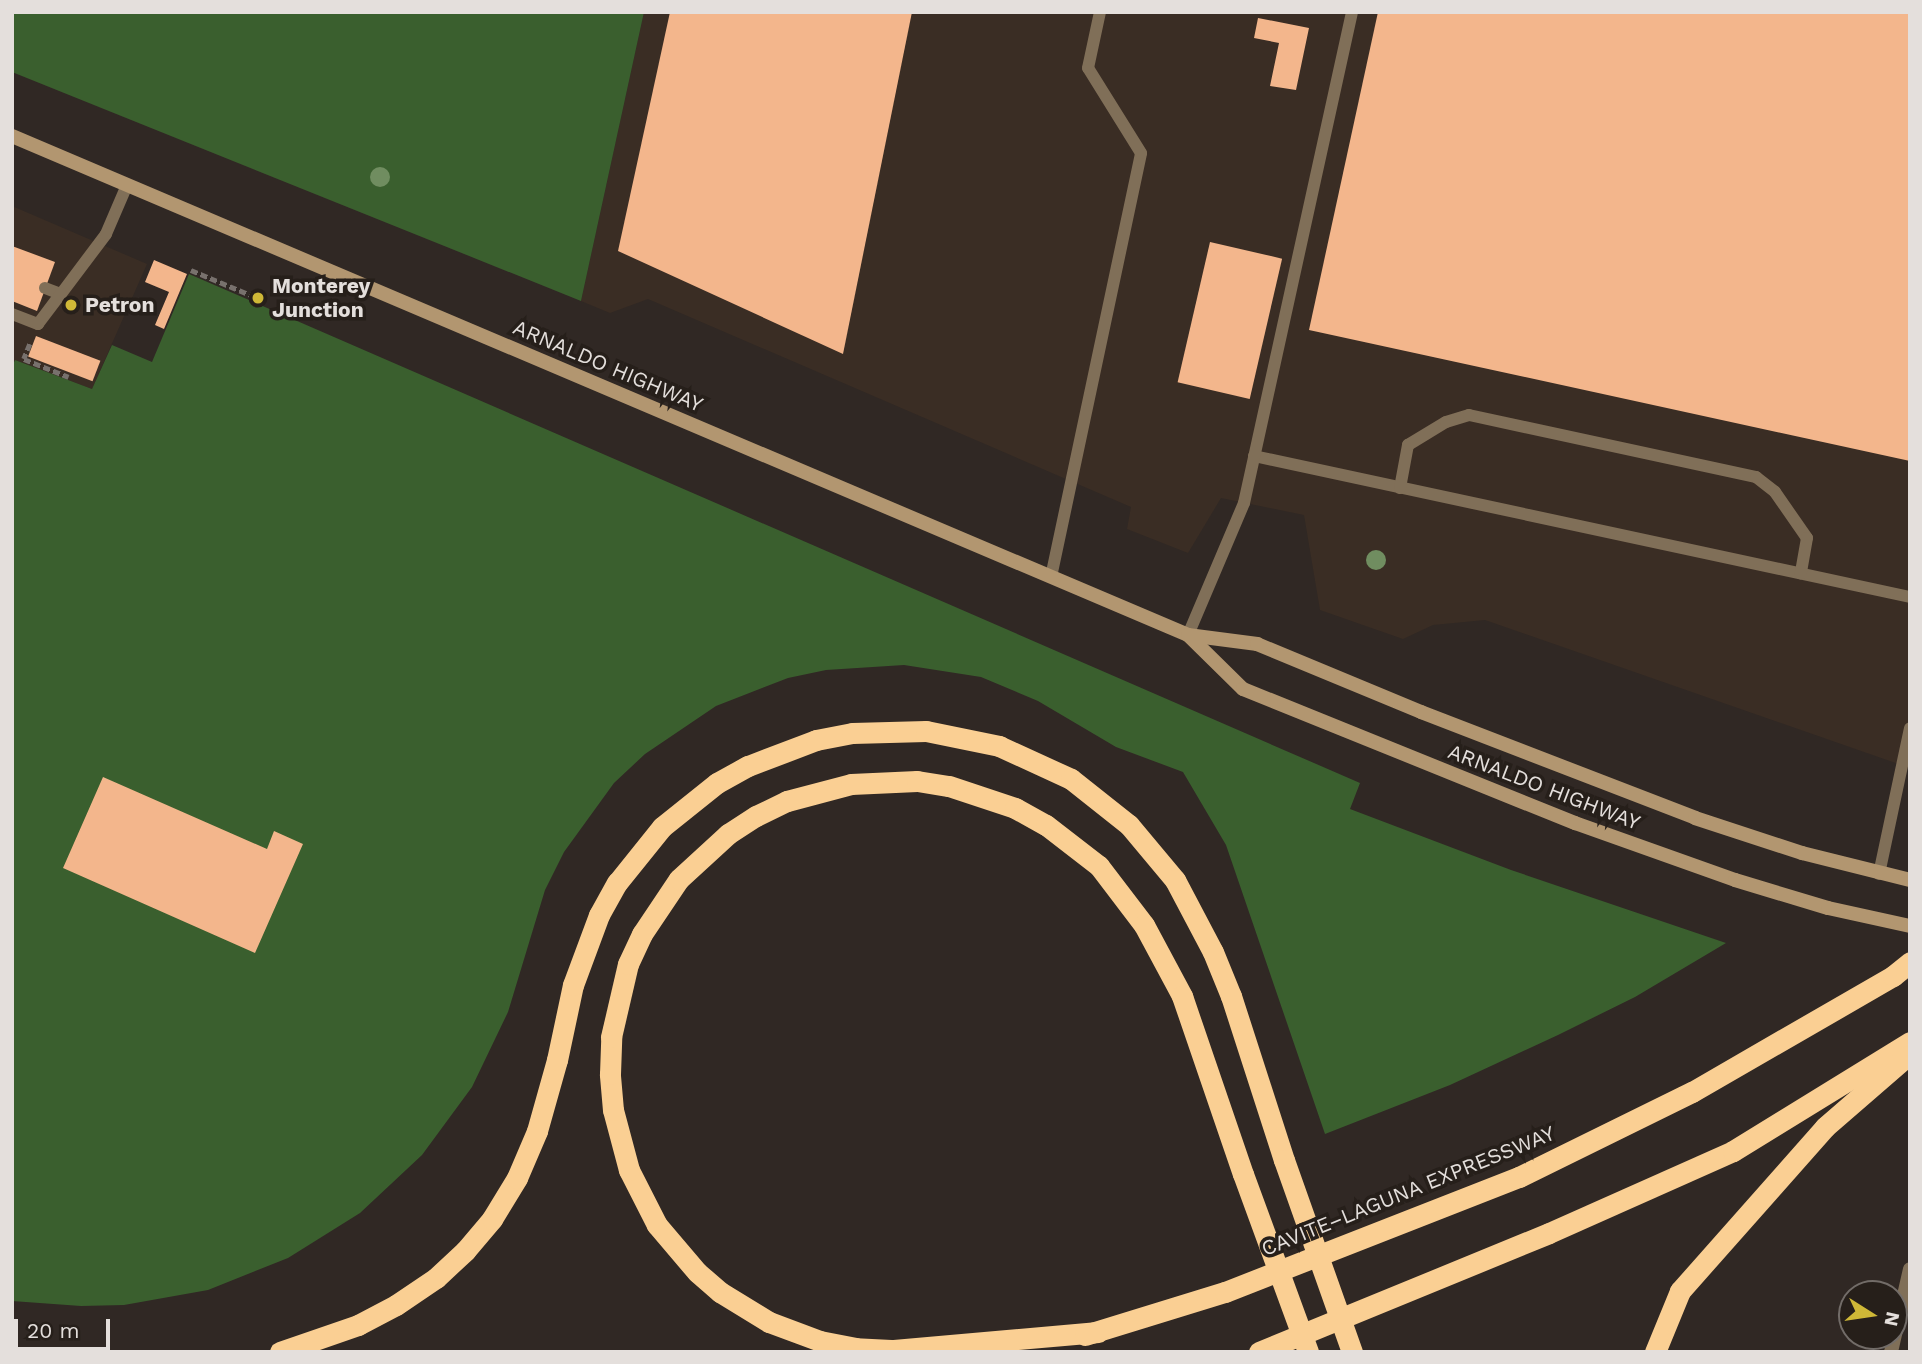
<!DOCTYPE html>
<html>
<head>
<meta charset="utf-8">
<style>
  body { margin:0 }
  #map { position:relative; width:1922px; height:1364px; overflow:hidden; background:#302824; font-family:"Work Sans",sans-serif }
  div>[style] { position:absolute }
  .built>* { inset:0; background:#3a2d24 }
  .green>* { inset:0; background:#3a5f2e }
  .building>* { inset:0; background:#f3b68c; transform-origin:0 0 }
  .path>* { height:4.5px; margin-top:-2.25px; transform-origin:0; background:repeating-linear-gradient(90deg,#78716d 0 7px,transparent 0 10.5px) }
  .service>* { height:12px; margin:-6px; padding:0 6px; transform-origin:6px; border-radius:6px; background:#806f58 }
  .minor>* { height:14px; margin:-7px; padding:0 7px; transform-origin:7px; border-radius:7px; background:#806f58 }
  .secondary>* { height:14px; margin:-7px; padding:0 7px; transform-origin:7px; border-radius:7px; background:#b29670 }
  .motorway>* { height:21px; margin:-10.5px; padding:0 10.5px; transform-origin:10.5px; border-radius:10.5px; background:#facf93 }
  .motorway-bridge>* { height:21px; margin:-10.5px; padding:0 10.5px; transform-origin:10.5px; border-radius:10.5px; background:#facf93 }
  .trees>* { width:20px; height:20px; margin:-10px; border-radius:50%; background:#708d60 }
  .dots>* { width:19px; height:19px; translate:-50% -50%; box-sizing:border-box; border:4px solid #261f1a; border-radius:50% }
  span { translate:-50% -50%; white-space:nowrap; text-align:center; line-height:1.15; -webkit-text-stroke:7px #261f1a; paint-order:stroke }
  .poi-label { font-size:21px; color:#e4dfdc; font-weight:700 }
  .left { translate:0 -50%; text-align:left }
  .street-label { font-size:21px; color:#e4dfdc }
  .frame { position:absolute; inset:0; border:14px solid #e4dfdc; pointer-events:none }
  .north { position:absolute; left:1838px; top:1280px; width:70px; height:70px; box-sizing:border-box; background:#261f1a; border:2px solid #726c68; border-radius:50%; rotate:102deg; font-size:19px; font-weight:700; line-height:28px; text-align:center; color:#e4dfdc }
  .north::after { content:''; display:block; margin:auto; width:24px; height:32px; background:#cfb837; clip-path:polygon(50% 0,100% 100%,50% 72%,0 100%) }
  .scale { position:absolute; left:14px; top:1319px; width:96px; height:32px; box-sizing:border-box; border:4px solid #e4dfdc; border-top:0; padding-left:9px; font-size:21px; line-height:24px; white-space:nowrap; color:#e4dfdc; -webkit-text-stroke:5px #261f1a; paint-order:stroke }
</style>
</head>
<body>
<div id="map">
  <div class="built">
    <div style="clip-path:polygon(644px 12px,1910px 12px,1910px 768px,1485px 620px,1433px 625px,1403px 639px,1320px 610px,1304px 515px,1221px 498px,1188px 553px,1127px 529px,1131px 507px,648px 299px,610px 313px,581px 301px)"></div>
    <div style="clip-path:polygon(12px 206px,147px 264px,92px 389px,15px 360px,12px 367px)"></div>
  </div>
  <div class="green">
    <div style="clip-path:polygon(12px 12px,644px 12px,581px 301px,12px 72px)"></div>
    <div style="clip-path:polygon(189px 274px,1360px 783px,1350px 809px,1511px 870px,1726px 943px,1635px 997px,1558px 1035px,1450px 1085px,1325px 1134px,1226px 845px,1183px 772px,1116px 747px,1038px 701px,981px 677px,904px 665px,826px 670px,788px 678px,716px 706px,645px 754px,614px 783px,564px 852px,545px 890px,508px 1012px,472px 1087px,422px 1155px,360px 1213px,288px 1258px,208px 1290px,124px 1305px,81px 1306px,12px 1301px,12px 367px,15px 360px,92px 389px,112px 345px,152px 362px)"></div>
  </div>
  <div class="building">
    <div style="clip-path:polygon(670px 12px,912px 12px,843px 354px,618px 251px)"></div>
    <div style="clip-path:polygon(1378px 12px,1910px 12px,1910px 461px,1309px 330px)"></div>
    <div style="clip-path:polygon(1258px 18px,1309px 28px,1296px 90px,1270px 86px,1279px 43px,1254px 38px)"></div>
    <div style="left:1210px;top:242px;width:74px;height:144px;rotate:13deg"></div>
    <div style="clip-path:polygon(12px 246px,55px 262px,37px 311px,12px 301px)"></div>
    <div style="clip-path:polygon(154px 260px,187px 274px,164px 329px,155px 325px,169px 292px,145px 282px)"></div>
    <div style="left:36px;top:336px;width:69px;height:22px;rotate:21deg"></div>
    <div style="clip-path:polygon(103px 777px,267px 849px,274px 831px,303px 844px,255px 953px,63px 868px)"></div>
  </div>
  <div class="path">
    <div style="left:191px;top:270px;width:73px;rotate:22.7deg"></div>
    <div style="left:30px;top:344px;width:16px;rotate:112deg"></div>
    <div style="left:24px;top:359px;width:48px;rotate:21.8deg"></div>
  </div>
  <div class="service">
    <div style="left:45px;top:288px;width:17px;rotate:21deg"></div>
    <div style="left:61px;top:294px;width:75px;rotate:-53.1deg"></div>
    <div style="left:106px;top:234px;width:53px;rotate:-66.8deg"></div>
    <div style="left:12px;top:314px;width:28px;rotate:21deg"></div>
    <div style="left:38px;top:324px;width:38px;rotate:-53deg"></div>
    <div style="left:1254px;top:456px;width:671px;rotate:12.13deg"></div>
    <div style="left:1400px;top:488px;width:44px;rotate:-79.5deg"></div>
    <div style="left:1408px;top:445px;width:44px;rotate:-31.2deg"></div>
    <div style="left:1446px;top:422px;width:24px;rotate:-17deg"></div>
    <div style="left:1469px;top:415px;width:294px;rotate:12.2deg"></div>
    <div style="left:1756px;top:477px;width:24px;rotate:38deg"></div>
    <div style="left:1775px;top:492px;width:56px;rotate:55.2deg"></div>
    <div style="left:1807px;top:538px;width:36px;rotate:100deg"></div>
    <div style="left:1051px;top:577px;width:433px;rotate:-78deg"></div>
    <div style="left:1141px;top:153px;width:100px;rotate:-121.9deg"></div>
    <div style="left:1088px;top:68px;width:57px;rotate:-77.9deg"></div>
    <div style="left:1188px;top:635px;width:143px;rotate:-67deg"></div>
    <div style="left:1244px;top:503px;width:503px;rotate:-77.59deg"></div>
    <div style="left:1879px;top:874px;width:149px;rotate:-78deg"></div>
  </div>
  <div class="minor">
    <div style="left:1891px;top:1352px;width:85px;rotate:-77.1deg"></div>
  </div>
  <div class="secondary">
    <div style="left:12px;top:136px;width:1277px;rotate:22.99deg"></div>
    <div style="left:1188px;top:635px;width:70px;rotate:7.4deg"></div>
    <div style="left:1257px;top:644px;width:178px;rotate:22.5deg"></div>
    <div style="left:1421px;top:712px;width:294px;rotate:21.1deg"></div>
    <div style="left:1695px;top:818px;width:113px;rotate:18.1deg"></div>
    <div style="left:1802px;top:853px;width:111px;rotate:14deg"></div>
    <div style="left:1188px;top:635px;width:77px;rotate:44.5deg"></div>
    <div style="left:1243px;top:689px;width:358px;rotate:22deg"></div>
    <div style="left:1575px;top:823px;width:170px;rotate:19.6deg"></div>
    <div style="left:1735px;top:880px;width:97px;rotate:16.8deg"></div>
    <div style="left:1828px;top:908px;width:84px;rotate:12.4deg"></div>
  </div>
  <div class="motorway">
    <div style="left:1098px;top:1332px;width:208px;rotate:175deg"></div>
    <div style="left:891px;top:1350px;width:35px;rotate:-177deg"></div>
    <div style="left:856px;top:1348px;width:37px;rotate:-169deg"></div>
    <div style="left:820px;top:1341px;width:54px;rotate:-159.6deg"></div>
    <div style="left:769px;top:1322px;width:57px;rotate:-148.5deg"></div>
    <div style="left:720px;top:1292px;width:30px;rotate:-139deg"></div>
    <div style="left:697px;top:1272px;width:62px;rotate:-130.4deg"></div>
    <div style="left:657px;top:1225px;width:62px;rotate:-117deg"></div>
    <div style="left:629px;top:1170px;width:62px;rotate:-104.9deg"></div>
    <div style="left:613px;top:1110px;width:36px;rotate:-95deg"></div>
    <div style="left:610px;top:1074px;width:37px;rotate:-88deg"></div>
    <div style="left:611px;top:1037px;width:75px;rotate:-76.9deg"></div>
    <div style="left:628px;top:964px;width:33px;rotate:-65deg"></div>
    <div style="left:642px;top:934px;width:66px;rotate:-56.1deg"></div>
    <div style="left:679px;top:879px;width:67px;rotate:-42.6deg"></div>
    <div style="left:728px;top:834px;width:33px;rotate:-33deg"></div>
    <div style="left:756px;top:816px;width:34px;rotate:-26deg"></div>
    <div style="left:787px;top:801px;width:66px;rotate:-14.9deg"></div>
    <div style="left:851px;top:784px;width:66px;rotate:-2.6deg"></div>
    <div style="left:917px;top:781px;width:32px;rotate:9deg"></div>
    <div style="left:949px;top:786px;width:70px;rotate:18.4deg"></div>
    <div style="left:1015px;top:808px;width:35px;rotate:29deg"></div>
    <div style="left:1046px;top:825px;width:67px;rotate:37.7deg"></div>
    <div style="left:1099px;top:866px;width:74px;rotate:52.7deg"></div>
    <div style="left:1144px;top:925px;width:81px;rotate:61.8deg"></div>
    <div style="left:1182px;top:996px;width:188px;rotate:71.1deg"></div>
    <div style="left:1085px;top:1335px;width:146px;rotate:-17.1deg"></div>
    <div style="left:1225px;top:1292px;width:316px;rotate:-21.4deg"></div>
    <div style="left:1519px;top:1177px;width:193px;rotate:-26.2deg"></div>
    <div style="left:1692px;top:1092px;width:232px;rotate:-30deg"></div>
    <div style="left:1893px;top:976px;width:22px;rotate:-39deg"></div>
    <div style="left:280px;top:1352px;width:83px;rotate:-19.1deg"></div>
    <div style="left:358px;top:1325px;width:43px;rotate:-27.8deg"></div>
    <div style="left:396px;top:1305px;width:48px;rotate:-34deg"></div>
    <div style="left:436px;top:1278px;width:40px;rotate:-43deg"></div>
    <div style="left:465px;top:1251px;width:42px;rotate:-49.8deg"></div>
    <div style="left:492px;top:1219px;width:48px;rotate:-58.6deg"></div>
    <div style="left:517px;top:1178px;width:51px;rotate:-66.9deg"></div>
    <div style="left:537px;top:1131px;width:74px;rotate:-74.3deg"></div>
    <div style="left:557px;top:1060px;width:77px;rotate:-78deg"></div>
    <div style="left:573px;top:985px;width:75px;rotate:-69.6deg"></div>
    <div style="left:599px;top:915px;width:37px;rotate:-61deg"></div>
    <div style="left:617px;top:883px;width:72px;rotate:-51.2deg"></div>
    <div style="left:662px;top:827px;width:70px;rotate:-38.7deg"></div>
    <div style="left:717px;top:783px;width:35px;rotate:-29deg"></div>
    <div style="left:748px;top:766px;width:73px;rotate:-20.9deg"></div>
    <div style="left:816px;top:740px;width:37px;rotate:-11deg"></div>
    <div style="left:852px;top:733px;width:74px;rotate:-1.5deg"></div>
    <div style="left:926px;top:731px;width:75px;rotate:11.6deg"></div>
    <div style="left:999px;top:746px;width:79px;rotate:24.6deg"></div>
    <div style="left:1071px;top:779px;width:74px;rotate:38.4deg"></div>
    <div style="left:1129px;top:825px;width:72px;rotate:50.1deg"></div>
    <div style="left:1175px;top:880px;width:81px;rotate:62.2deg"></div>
    <div style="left:1213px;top:952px;width:48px;rotate:67.8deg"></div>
    <div style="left:1231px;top:996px;width:172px;rotate:72.1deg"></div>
    <div style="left:1259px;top:1352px;width:313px;rotate:-22.3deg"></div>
    <div style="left:1549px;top:1233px;width:201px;rotate:-24deg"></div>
    <div style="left:1733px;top:1151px;width:208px;rotate:-31.6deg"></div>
    <div style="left:1655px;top:1352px;width:66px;rotate:-67.7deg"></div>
    <div style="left:1680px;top:1291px;width:219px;rotate:-48.5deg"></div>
    <div style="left:1825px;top:1127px;width:108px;rotate:-40.9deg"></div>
  </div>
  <div class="motorway-bridge">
    <div style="left:1284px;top:1160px;width:204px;rotate:70.5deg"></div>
    <div style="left:1243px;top:1174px;width:189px;rotate:69.9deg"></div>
  </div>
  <div class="trees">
    <div style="left:380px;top:177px"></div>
    <div style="left:1376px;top:560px"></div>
  </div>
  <div class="dots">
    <div style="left:258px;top:298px;background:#cfb837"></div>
    <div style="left:71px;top:305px;background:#cfb837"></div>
  </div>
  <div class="poi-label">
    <span class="left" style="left:272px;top:298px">Monterey<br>Junction</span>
    <span class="left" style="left:85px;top:305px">Petron</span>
  </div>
  <div class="street-label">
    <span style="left:608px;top:366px;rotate:23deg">ARNALDO HIGHWAY</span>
    <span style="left:1544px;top:787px;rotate:21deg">ARNALDO HIGHWAY</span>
    <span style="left:1408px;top:1191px;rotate:-22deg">CAVITE–LAGUNA EXPRESSWAY</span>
  </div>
  <div class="frame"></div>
  <div class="north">N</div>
  <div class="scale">20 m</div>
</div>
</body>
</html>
